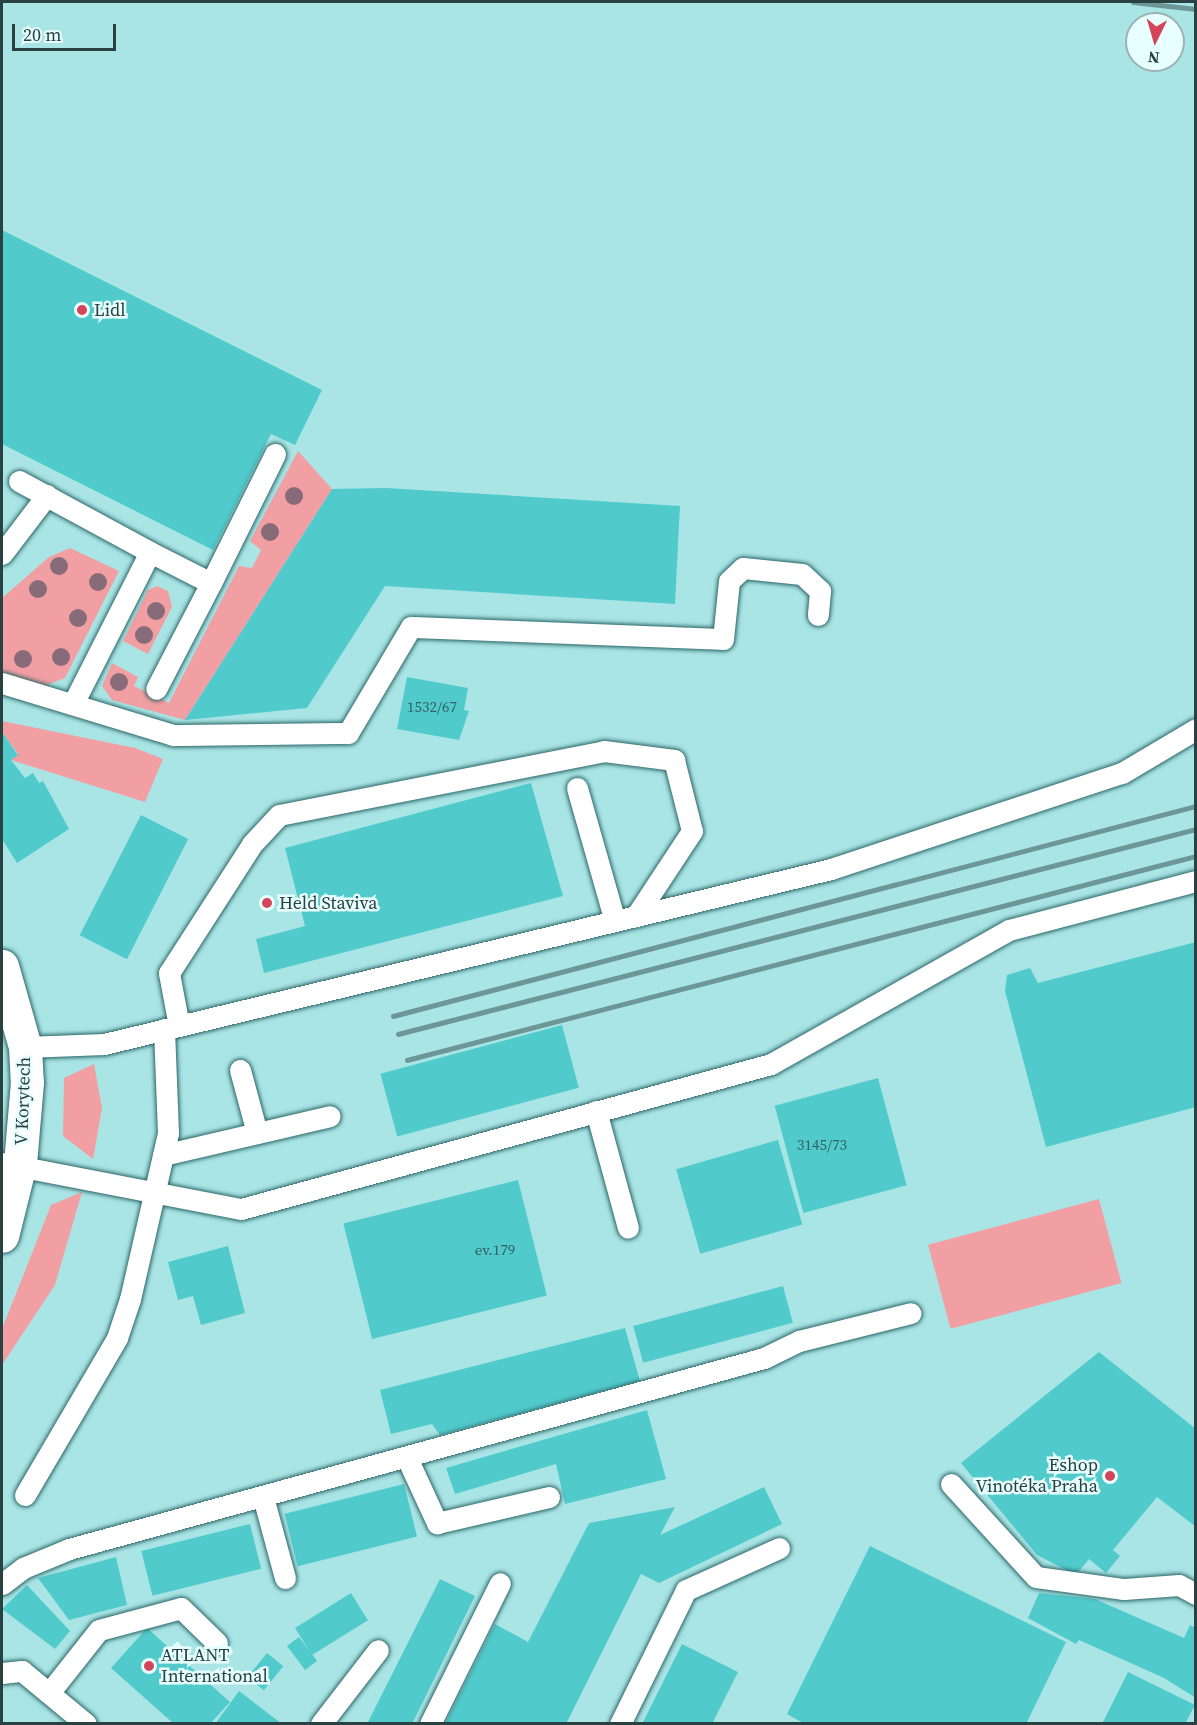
<!DOCTYPE html>
<html>
<head>
<meta charset="utf-8">
<style>
  body { margin:0 }
  #map { position:relative; width:1197px; height:1725px; overflow:hidden; background:#aae5e6; font-family:"Source Serif 4",serif }
  div>[style] { position:absolute }
  .green>* { inset:0; background:#f29fa3; transform-origin:0 0 }
  .building>* { inset:0; background:#51cacc; transform-origin:0 0 }
  .roads { filter:drop-shadow(0 0 2px #2c6667) drop-shadow(0 0 2px #2c6667) }
  .service>* { height:21px; margin:-10.5px; padding:0 10.5px; transform-origin:10.5px; border-radius:10.5px; background:#fff }
  .tertiary>* { height:33px; margin:-16.5px; padding:0 16.5px; transform-origin:16.5px; border-radius:16.5px; background:#fff }
  .rail>* { height:4.5px; margin:-2.25px; padding:0 2.25px; transform-origin:2.25px; border-radius:2.25px; background:#6d9797 }
  .trees>* { width:18px; height:18px; margin:-9px; border-radius:50%; background:#886b79 }
  .dots>* { width:16px; height:16px; translate:-50% -50%; box-sizing:border-box; border:3px solid #e8ffff; border-radius:50% }
  span { translate:-50% -50%; white-space:nowrap; text-align:center; line-height:1.15; -webkit-text-stroke:5px #e8ffff; paint-order:stroke }
  .number-label { font-size:15px; color:#336364 }
  .number-label span { -webkit-text-stroke-width:0 }
  .poi-label { font-size:18px; color:#294141 }
  .left { translate:0 -50%; text-align:left }
  .right { translate:-100% -50%; text-align:right }
  .street-label { font-size:18px; color:#294141 }
  .frame { position:absolute; inset:0; border:3px solid #294141; pointer-events:none }
  .north { position:absolute; left:1125px; top:12px; width:60px; height:60px; box-sizing:border-box; background:#e8ffff; border:2px solid #9cb3b3; border-radius:50%; rotate:185deg; font-size:16px; font-weight:700; line-height:24px; text-align:center; color:#294141 }
  .north::after { content:''; display:block; margin:auto; width:21px; height:27px; background:#d54559; clip-path:polygon(50% 0,100% 100%,50% 72%,0 100%) }
  .scale { position:absolute; left:12px; top:24px; width:104px; height:27px; box-sizing:border-box; border:3px solid #294141; border-top:0; padding-left:8px; font-size:18px; line-height:21px; white-space:nowrap; color:#294141; -webkit-text-stroke:4px #e8ffff; paint-order:stroke }
</style>
</head>
<body>
<div id="map">
  <div class="green">
    <div style="clip-path:polygon(298px 451px,332px 489px,185px 720px,112px 700px,102px 686px,112px 663px,138px 677px,134px 686px,169px 703px,239px 566px,252px 568px,261px 550px,250px 541px)"></div>
    <div style="clip-path:polygon(70px 548px,119px 571px,65px 678px,44px 686px,2px 673px,2px 598px,49px 557px)"></div>
    <div style="clip-path:polygon(157px 586px,168px 591px,172px 607px,148px 654px,123px 641px,148px 590px)"></div>
    <div style="clip-path:polygon(2px 721px,135px 748px,163px 759px,145px 802px,11px 760px,18px 754px,2px 732px)"></div>
    <div style="clip-path:polygon(94px 1064px,102px 1108px,93px 1159px,63px 1136px,64px 1078px)"></div>
    <div style="clip-path:polygon(82px 1192px,55px 1285px,2px 1365px,2px 1329px,51px 1205px)"></div>
    <div style="left:1099px;top:1199px;width:87px;height:177px;rotate:75deg"></div>
  </div>
  <div class="building">
    <div style="clip-path:polygon(2px 230px,322px 390px,295px 445px,271px 434px,213px 550px,2px 444px)"></div>
    <div style="clip-path:polygon(386px 488px,680px 506px,675px 604px,385px 586px,307px 708px,185px 720px,332px 489px)"></div>
    <div style="clip-path:polygon(407px 677px,468px 688px,464px 710px,469px 711px,459px 740px,397px 729px)"></div>
    <div style="clip-path:polygon(2px 732px,18px 755px,11px 760px,25px 778px,33px 773px,39px 783px,43px 781px,69px 829px,17px 863px,2px 839px)"></div>
    <div style="clip-path:polygon(531px 783px,563px 896px,264px 973px,256px 939px,305px 926px,285px 848px)"></div>
    <div style="left:141px;top:815px;width:53px;height:135px;rotate:27deg"></div>
    <div style="clip-path:polygon(1196px 942px,1196px 1107px,1046px 1147px,1005px 991px,1007px 975px,1030px 968px,1038px 983px)"></div>
    <div style="left:562px;top:1025px;width:65px;height:188px;rotate:75deg"></div>
    <div style="left:878px;top:1078px;width:111px;height:107px;rotate:75deg"></div>
    <div style="left:778px;top:1140px;width:88px;height:106px;rotate:74deg"></div>
    <div style="left:518px;top:1180px;width:119px;height:180px;rotate:76deg"></div>
    <div style="clip-path:polygon(228px 1246px,245px 1313px,201px 1325px,193px 1296px,178px 1300px,168px 1262px)"></div>
    <div style="left:783px;top:1286px;width:38px;height:155px;rotate:75deg"></div>
    <div style="clip-path:polygon(625px 1328px,640px 1381px,440px 1435px,432px 1424px,391px 1434px,380px 1390px)"></div>
    <div style="clip-path:polygon(1099px 1352px,1196px 1429px,1196px 1527px,1157px 1497px,1113px 1550px,1120px 1556px,1106px 1573px,1089px 1559px,1076px 1575px,1037px 1555px,961px 1463px)"></div>
    <div style="clip-path:polygon(647px 1410px,666px 1479px,565px 1504px,556px 1464px,455px 1494px,446px 1468px)"></div>
    <div style="left:404px;top:1484px;width:54px;height:123px;rotate:76deg"></div>
    <div style="clip-path:polygon(764px 1487px,782px 1524px,659px 1583px,641px 1574px,566px 1724px,445px 1724px,495px 1624px,528px 1642px,589px 1523px,675px 1507px,660px 1535px)"></div>
    <div style="left:250px;top:1524px;width:46px;height:112px;rotate:76deg"></div>
    <div style="clip-path:polygon(870px 1546px,1066px 1642px,1026px 1724px,805px 1724px,787px 1714px)"></div>
    <div style="clip-path:polygon(116px 1557px,127px 1605px,69px 1620px,38px 1578px)"></div>
    <div style="clip-path:polygon(440px 1579px,475px 1596px,412px 1724px,367px 1724px)"></div>
    <div style="clip-path:polygon(27px 1585px,70px 1631px,55px 1649px,2px 1609px)"></div>
    <div style="left:351px;top:1593px;width:32px;height:66px;rotate:58deg"></div>
    <div style="clip-path:polygon(1039px 1593px,1095px 1599px,1184px 1638px,1190px 1625px,1196px 1628px,1196px 1698px,1164px 1678px,1079px 1640px,1076px 1644px,1028px 1618px)"></div>
    <div style="clip-path:polygon(147px 1628px,230px 1702px,210px 1724px,174px 1724px,111px 1668px)"></div>
    <div style="left:299px;top:1637px;width:30px;height:15px;rotate:53deg"></div>
    <div style="clip-path:polygon(682px 1644px,738px 1672px,712px 1724px,642px 1724px)"></div>
    <div style="left:267px;top:1653px;width:21px;height:31px;rotate:39deg"></div>
    <div style="clip-path:polygon(1128px 1672px,1195px 1705px,1185px 1724px,1102px 1724px)"></div>
    <div style="clip-path:polygon(239px 1691px,282px 1724px,215px 1724px)"></div>
  </div>
  <div class="roads">
    <div class="service">
      <div style="left:19px;top:481px;width:149px;rotate:28.5deg"></div>
      <div style="left:150px;top:552px;width:170px;rotate:116.9deg"></div>
      <div style="left:150px;top:552px;width:68px;rotate:26.9deg"></div>
      <div style="left:211px;top:583px;width:119px;rotate:117.4deg"></div>
      <div style="left:2px;top:554px;width:74px;rotate:-52.7deg"></div>
      <div style="left:211px;top:583px;width:144px;rotate:-63.6deg"></div>
      <div style="left:2px;top:683px;width:179px;rotate:16.9deg"></div>
      <div style="left:173px;top:735px;width:175px;rotate:-0.7deg"></div>
      <div style="left:348px;top:733px;width:123px;rotate:-59.3deg"></div>
      <div style="left:411px;top:627px;width:312px;rotate:2.2deg"></div>
      <div style="left:723px;top:639px;width:58px;rotate:-84.1deg"></div>
      <div style="left:729px;top:581px;width:19px;rotate:-43deg"></div>
      <div style="left:743px;top:568px;width:59px;rotate:5.8deg"></div>
      <div style="left:802px;top:574px;width:25px;rotate:43deg"></div>
      <div style="left:820px;top:591px;width:24px;rotate:95deg"></div>
      <div style="left:577px;top:788px;width:138px;rotate:74.1deg"></div>
      <div style="left:179px;top:1026px;width:54px;rotate:-100.7deg"></div>
      <div style="left:169px;top:973px;width:153px;rotate:-57.2deg"></div>
      <div style="left:252px;top:844px;width:40px;rotate:-47deg"></div>
      <div style="left:279px;top:815px;width:331px;rotate:-11.1deg"></div>
      <div style="left:604px;top:751px;width:71px;rotate:7.3deg"></div>
      <div style="left:674px;top:760px;width:73px;rotate:75.8deg"></div>
      <div style="left:692px;top:831px;width:102px;rotate:123.4deg"></div>
      <div style="left:25px;top:1047px;width:79px;rotate:-2.2deg"></div>
      <div style="left:104px;top:1044px;width:748px;rotate:-13.53deg"></div>
      <div style="left:831px;top:869px;width:306px;rotate:-18.3deg"></div>
      <div style="left:1122px;top:773px;width:86px;rotate:-30.7deg"></div>
      <div style="left:240px;top:1070px;width:65px;rotate:74.9deg"></div>
      <div style="left:596px;top:1111px;width:121px;rotate:74.7deg"></div>
      <div style="left:163px;top:1155px;width:171px;rotate:-13.1deg"></div>
      <div style="left:2px;top:1163px;width:243px;rotate:10.9deg"></div>
      <div style="left:241px;top:1209px;width:549px;rotate:-15.3deg"></div>
      <div style="left:771px;top:1064px;width:273px;rotate:-29.4deg"></div>
      <div style="left:1009px;top:930px;width:193px;rotate:-14.7deg"></div>
      <div style="left:407px;top:1458px;width:72px;rotate:65.2deg"></div>
      <div style="left:437px;top:1523px;width:115px;rotate:-13.1deg"></div>
      <div style="left:951px;top:1484px;width:126px;rotate:47.6deg"></div>
      <div style="left:1036px;top:1577px;width:89px;rotate:7.8deg"></div>
      <div style="left:1124px;top:1589px;width:55px;rotate:-4.2deg"></div>
      <div style="left:1179px;top:1585px;width:19px;rotate:28deg"></div>
      <div style="left:25px;top:1495px;width:182px;rotate:-59.6deg"></div>
      <div style="left:117px;top:1338px;width:41px;rotate:-71.6deg"></div>
      <div style="left:130px;top:1299px;width:170px;rotate:-77.1deg"></div>
      <div style="left:168px;top:1133px;width:104px;rotate:-92.2deg"></div>
      <div style="left:263px;top:1497px;width:84px;rotate:74.8deg"></div>
      <div style="left:2px;top:1584px;width:26px;rotate:-37deg"></div>
      <div style="left:23px;top:1568px;width:50px;rotate:-22.4deg"></div>
      <div style="left:69px;top:1549px;width:721px;rotate:-15.37deg"></div>
      <div style="left:764px;top:1358px;width:39px;rotate:-26deg"></div>
      <div style="left:799px;top:1341px;width:115px;rotate:-14deg"></div>
      <div style="left:2px;top:1673px;width:20px;rotate:-6deg"></div>
      <div style="left:22px;top:1671px;width:83px;rotate:39.6deg"></div>
      <div style="left:49px;top:1693px;width:80px;rotate:-51.6deg"></div>
      <div style="left:99px;top:1630px;width:85px;rotate:-15deg"></div>
      <div style="left:181px;top:1608px;width:50px;rotate:44.2deg"></div>
      <div style="left:321px;top:1724px;width:93px;rotate:-52.4deg"></div>
      <div style="left:430px;top:1724px;width:157px;rotate:-63.6deg"></div>
      <div style="left:620px;top:1724px;width:149px;rotate:-63.8deg"></div>
      <div style="left:686px;top:1590px;width:102px;rotate:-24.3deg"></div>
    </div>
    <div class="tertiary">
      <div style="left:2px;top:966px;width:84px;rotate:74.1deg"></div>
      <div style="left:25px;top:1047px;width:35px;rotate:87deg"></div>
      <div style="left:27px;top:1082px;width:82px;rotate:94.9deg"></div>
      <div style="left:20px;top:1164px;width:74px;rotate:104deg"></div>
    </div>
  </div>
  <div class="rail">
    <div style="left:1133px;top:2px;width:63px;rotate:6.3deg"></div>
    <div style="left:393px;top:1016px;width:830px;rotate:-14.66deg"></div>
    <div style="left:398px;top:1034px;width:824px;rotate:-14.41deg"></div>
    <div style="left:407px;top:1060px;width:815px;rotate:-14.5deg"></div>
  </div>
  <div class="trees">
    <div style="left:294px;top:496px"></div>
    <div style="left:270px;top:532px"></div>
    <div style="left:59px;top:566px"></div>
    <div style="left:98px;top:582px"></div>
    <div style="left:38px;top:589px"></div>
    <div style="left:156px;top:611px"></div>
    <div style="left:78px;top:618px"></div>
    <div style="left:144px;top:635px"></div>
    <div style="left:61px;top:657px"></div>
    <div style="left:23px;top:659px"></div>
    <div style="left:119px;top:682px"></div>
  </div>
  <div class="dots">
    <div style="left:82px;top:310px;background:#d54559"></div>
    <div style="left:267px;top:903px;background:#d54559"></div>
    <div style="left:1110px;top:1476px;background:#d54559"></div>
    <div style="left:149px;top:1666px;background:#d54559"></div>
  </div>
  <div class="number-label">
    <span style="left:432px;top:707px">1532/67</span>
    <span style="left:822px;top:1145px">3145/73</span>
    <span style="left:495px;top:1250px">ev.179</span>
  </div>
  <div class="poi-label">
    <span class="left" style="left:94px;top:310px">Lidl</span>
    <span class="left" style="left:279px;top:903px">Held Staviva</span>
    <span class="right" style="left:1098px;top:1476px">Eshop<br>Vinotéka Praha</span>
    <span class="left" style="left:161px;top:1666px">ATLANT<br>International</span>
  </div>
  <div class="street-label">
    <span style="left:23px;top:1101px;rotate:-88deg">V Korytech</span>
  </div>
  <div class="frame"></div>
  <div class="north">N</div>
  <div class="scale">20 m</div>
</div>
</body>
</html>
